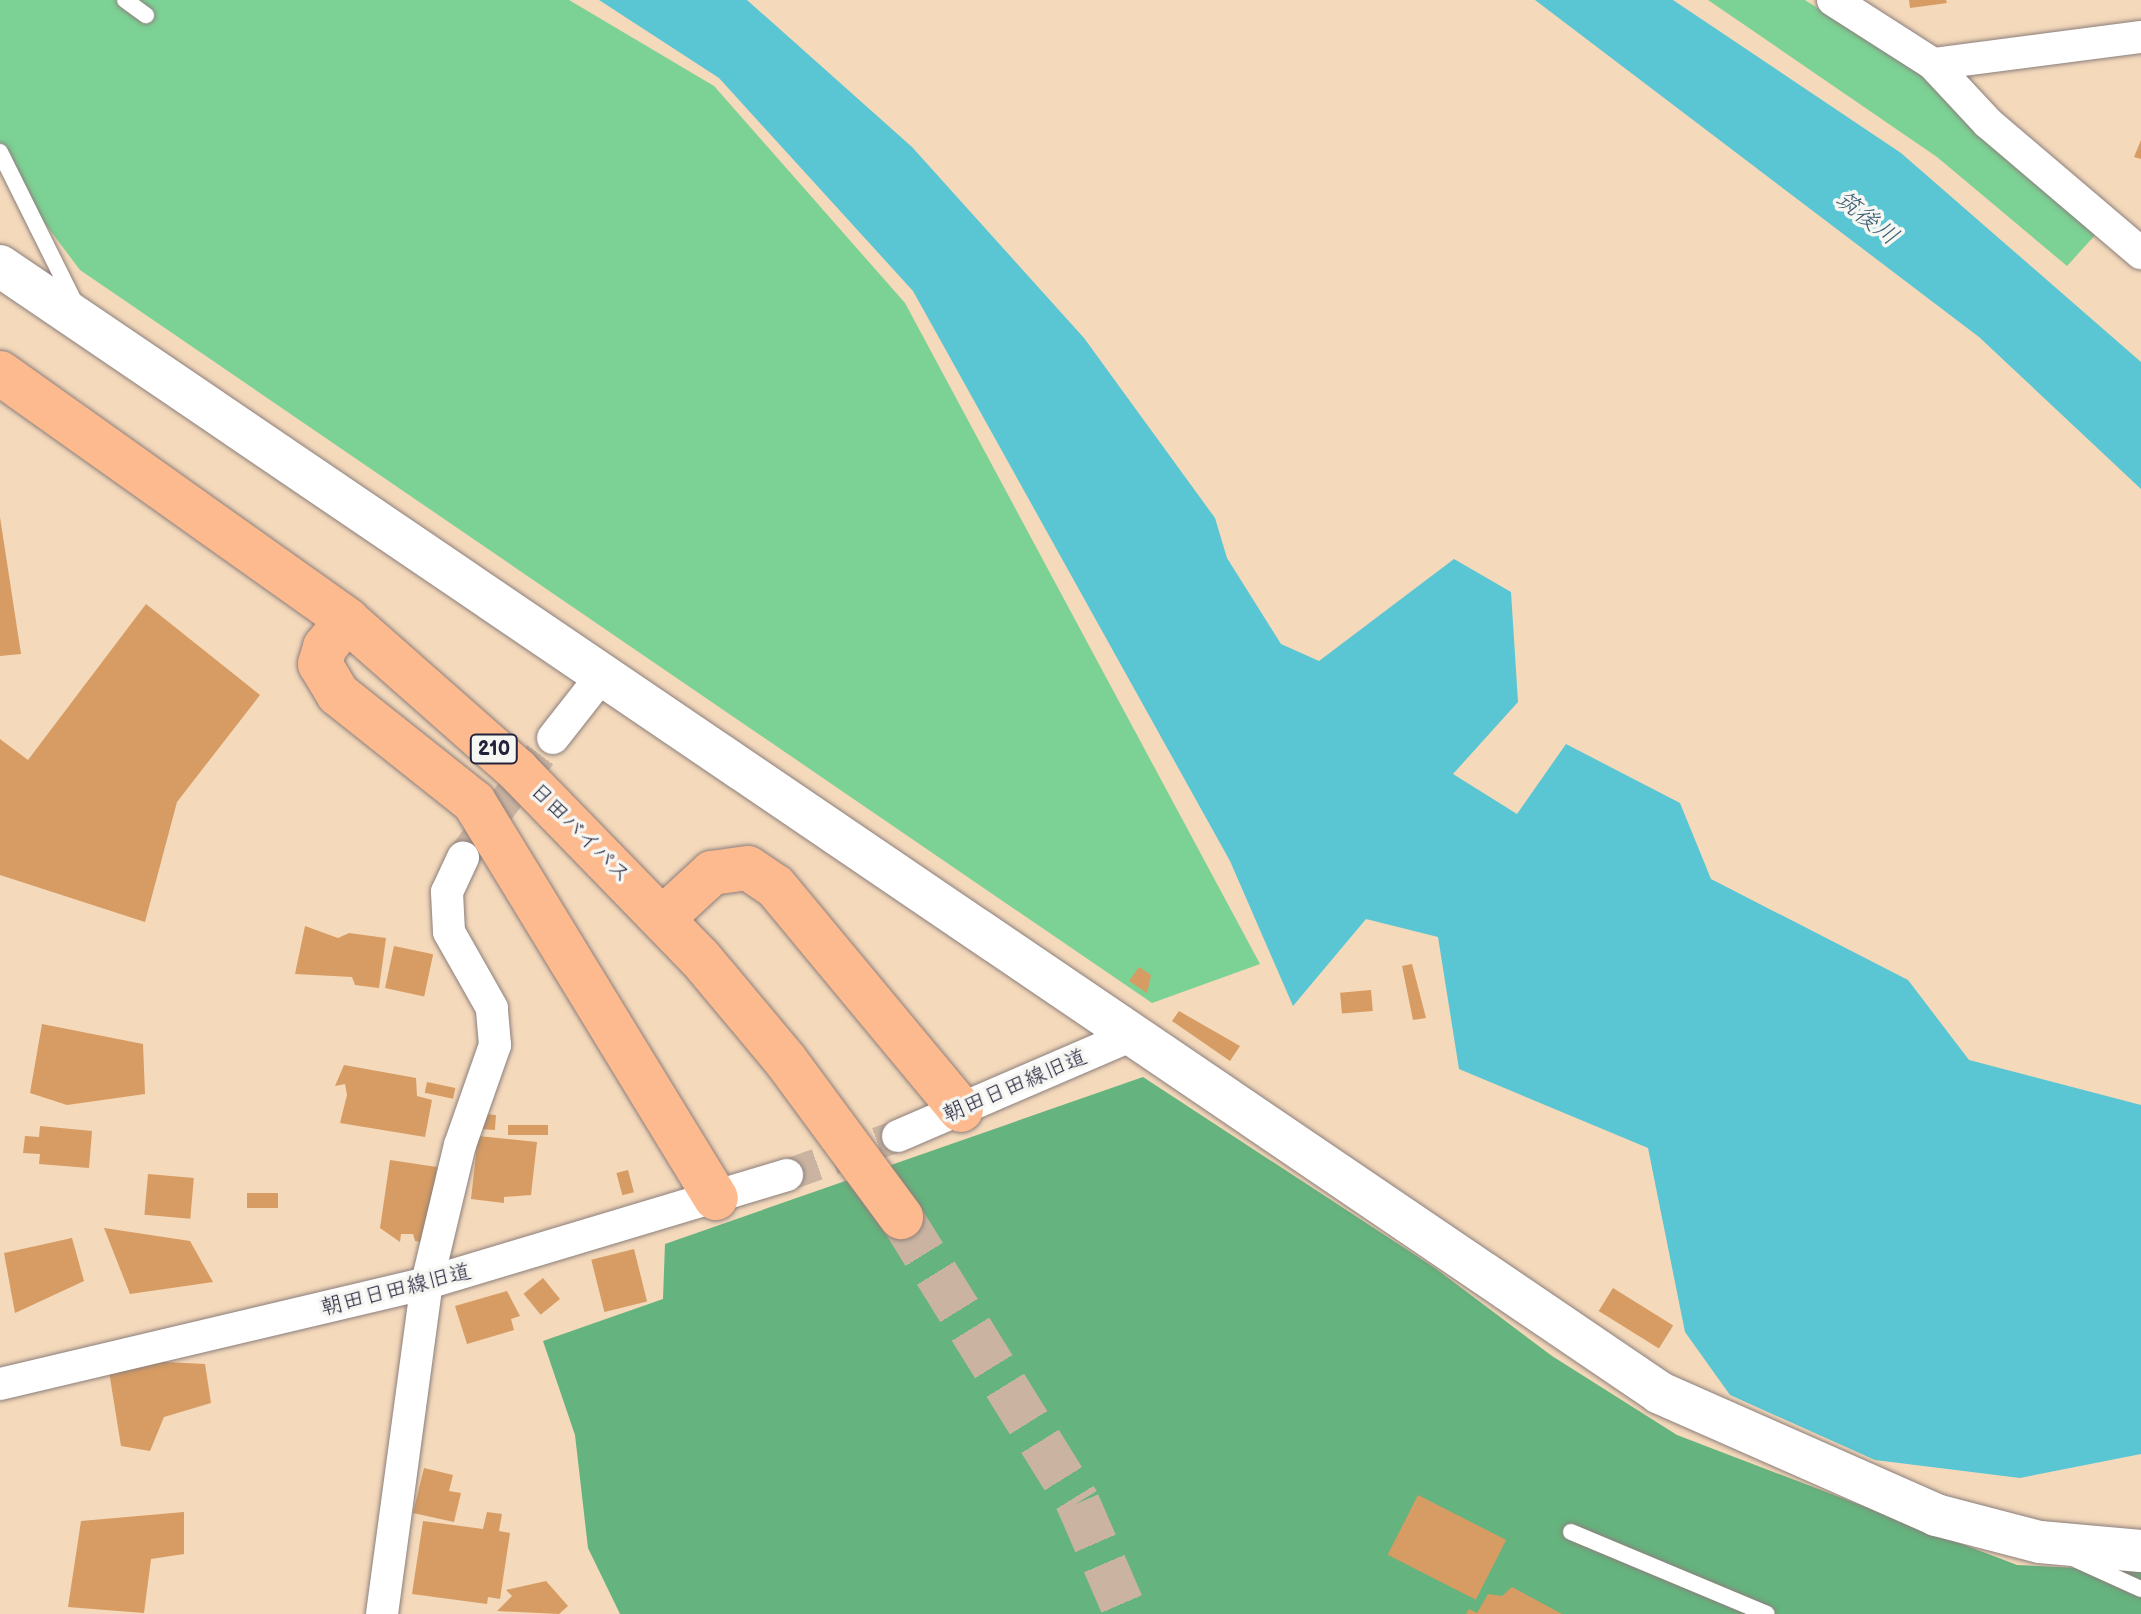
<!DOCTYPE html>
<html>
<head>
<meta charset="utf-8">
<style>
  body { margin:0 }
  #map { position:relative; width:2141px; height:1614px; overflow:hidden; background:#f4d9bb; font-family:"Balsamiq Sans","Klee One",sans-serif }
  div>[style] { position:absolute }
  .green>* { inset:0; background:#7cd194 }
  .forest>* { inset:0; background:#65b37e }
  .water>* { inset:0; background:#5ac6d3 }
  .building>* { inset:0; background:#d69c63; transform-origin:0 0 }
  .minor-tunnel>* { height:32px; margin-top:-16px; transform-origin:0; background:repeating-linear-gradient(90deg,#cab4a1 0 32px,transparent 0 48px) }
  .trunk-tunnel>* { height:44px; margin-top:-22px; transform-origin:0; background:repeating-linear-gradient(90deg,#cab4a1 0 44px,transparent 0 66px) }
  .roads { filter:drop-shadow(0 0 2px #8b7e7b) drop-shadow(0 0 2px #8b7e7b) }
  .service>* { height:16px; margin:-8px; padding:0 8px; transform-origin:8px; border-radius:8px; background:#fff }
  .minor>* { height:32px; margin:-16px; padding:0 16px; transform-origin:16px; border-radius:16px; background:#fff }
  .tertiary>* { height:42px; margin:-21px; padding:0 21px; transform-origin:21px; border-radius:21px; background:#fff }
  .trunk>* { height:44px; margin:-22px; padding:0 22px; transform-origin:22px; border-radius:22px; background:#fcba8e }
  span { translate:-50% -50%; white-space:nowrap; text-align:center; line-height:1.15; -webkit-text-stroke:7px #f6f6f2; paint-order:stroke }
  .shield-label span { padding:2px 6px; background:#f6f6f2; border:2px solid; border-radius:6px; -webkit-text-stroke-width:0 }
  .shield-label { font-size:20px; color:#22223b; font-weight:700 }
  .street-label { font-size:22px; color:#22223b }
  .water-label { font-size:24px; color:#365b70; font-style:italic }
</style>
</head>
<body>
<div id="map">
  <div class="green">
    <div style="clip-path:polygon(0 0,569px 0,714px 86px,905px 303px,1260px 964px,1152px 1003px,80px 270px,0 164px)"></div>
    <div style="clip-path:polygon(1708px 0,1805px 0,1933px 82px,2097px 233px,2067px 266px,1937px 157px)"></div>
  </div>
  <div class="forest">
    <div style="clip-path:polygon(1143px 1077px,1435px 1268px,1552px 1356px,1677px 1435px,2017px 1565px,2141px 1571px,2141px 1614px,620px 1614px,588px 1548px,575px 1435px,543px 1341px,663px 1299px,665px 1244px)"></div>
  </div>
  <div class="water">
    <div style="clip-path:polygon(599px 0,747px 0,912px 147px,1084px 338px,1215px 518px,1227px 558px,1281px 644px,1319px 661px,1454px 559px,1511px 592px,1518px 702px,1453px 774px,1517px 814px,1566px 744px,1680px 803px,1711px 879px,1908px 980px,1969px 1060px,2141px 1105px,2141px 1454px,2020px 1478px,1875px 1460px,1730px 1395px,1685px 1332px,1648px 1148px,1459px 1069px,1438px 937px,1366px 919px,1293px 1006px,1230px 861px,913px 291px,719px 78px)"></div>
    <div style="clip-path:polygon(1535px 0,1673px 0,1901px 153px,2141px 362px,2141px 489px,1979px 337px)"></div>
  </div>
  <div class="building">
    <div style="clip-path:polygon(1909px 0,1946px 0,1947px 3px,1910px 8px)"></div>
    <div style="clip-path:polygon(2141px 140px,2141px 159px,2134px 157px)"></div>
    <div style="clip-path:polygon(0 517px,21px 654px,0 656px)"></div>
    <div style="clip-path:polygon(146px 604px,260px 695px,177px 802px,145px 922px,0 875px,0 739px,28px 760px)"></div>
    <div style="clip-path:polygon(305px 926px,338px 938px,349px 933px,386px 938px,379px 988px,355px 985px,352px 977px,295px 974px)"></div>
    <div style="left:394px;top:946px;width:40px;height:43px;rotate:12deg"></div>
    <div style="clip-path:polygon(1412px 964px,1426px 1018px,1413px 1020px,1402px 966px)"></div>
    <div style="clip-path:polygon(1139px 967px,1151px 975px,1147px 993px,1129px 981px)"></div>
    <div style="left:1371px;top:990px;width:21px;height:31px;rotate:85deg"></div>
    <div style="clip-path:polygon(1179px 1011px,1240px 1046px,1230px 1061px,1172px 1021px)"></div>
    <div style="clip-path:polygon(42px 1024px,143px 1044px,145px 1094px,67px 1105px,30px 1093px)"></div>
    <div style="clip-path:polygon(344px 1065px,416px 1078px,417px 1096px,432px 1100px,425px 1137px,340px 1123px,347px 1095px,345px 1084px,335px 1086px)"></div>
    <div style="left:427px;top:1082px;width:29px;height:11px;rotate:12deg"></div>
    <div style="left:482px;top:1114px;width:14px;height:15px;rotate:4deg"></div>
    <div style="left:508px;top:1125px;width:40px;height:10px"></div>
    <div style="clip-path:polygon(40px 1126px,92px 1131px,89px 1168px,39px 1164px,40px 1154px,23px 1153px,25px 1136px,39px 1137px)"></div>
    <div style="clip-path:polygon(478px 1136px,537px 1142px,531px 1195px,504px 1197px,504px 1203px,471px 1199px)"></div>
    <div style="clip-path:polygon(390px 1160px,437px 1167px,427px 1243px,415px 1241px,413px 1234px,401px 1234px,400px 1242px,380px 1228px)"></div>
    <div style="left:628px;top:1170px;width:23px;height:12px;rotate:75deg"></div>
    <div style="left:148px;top:1174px;width:46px;height:41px;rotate:5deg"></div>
    <div style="left:247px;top:1193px;width:31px;height:15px"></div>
    <div style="clip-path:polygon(104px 1228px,190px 1241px,213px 1282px,130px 1294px)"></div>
    <div style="clip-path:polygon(72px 1238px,84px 1281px,15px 1313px,4px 1253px)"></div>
    <div style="left:634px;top:1249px;width:54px;height:44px;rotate:76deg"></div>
    <div style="left:543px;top:1278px;width:27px;height:25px;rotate:51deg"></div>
    <div style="left:1613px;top:1288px;width:71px;height:27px;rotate:32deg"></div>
    <div style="clip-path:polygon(507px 1291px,520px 1316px,511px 1319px,514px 1330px,467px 1344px,455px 1306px)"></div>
    <div style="clip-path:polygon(107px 1359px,205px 1364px,211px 1403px,164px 1417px,150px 1451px,121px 1446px)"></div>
    <div style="clip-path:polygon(424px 1468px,453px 1475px,449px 1491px,461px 1493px,454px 1522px,413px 1513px)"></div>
    <div style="left:1418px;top:1495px;width:99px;height:67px;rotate:27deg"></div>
    <div style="clip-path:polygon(184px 1512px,184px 1554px,151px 1559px,144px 1613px,68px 1607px,81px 1521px)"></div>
    <div style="clip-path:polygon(487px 1512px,502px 1514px,499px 1531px,510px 1533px,500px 1599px,488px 1597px,487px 1604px,412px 1594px,423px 1521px,483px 1529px)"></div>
    <div style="clip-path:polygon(546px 1581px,568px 1606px,559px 1614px,497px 1611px,512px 1596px,506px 1590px)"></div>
    <div style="clip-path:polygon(1512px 1587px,1562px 1614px,1466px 1614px,1469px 1609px,1477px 1613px,1488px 1594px,1502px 1596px)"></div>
  </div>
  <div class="minor-tunnel">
    <div style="left:463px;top:857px;width:149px;rotate:-52.9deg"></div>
    <div style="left:787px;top:1175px;width:118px;rotate:-19.4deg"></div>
  </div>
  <div class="trunk-tunnel">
    <div style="left:901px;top:1217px;width:336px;rotate:58.2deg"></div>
    <div style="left:1078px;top:1503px;width:121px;rotate:66.6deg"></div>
  </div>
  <div class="roads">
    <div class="service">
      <div style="left:125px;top:0;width:26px;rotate:36deg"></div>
      <div style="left:0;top:152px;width:169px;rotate:63.6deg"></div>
      <div style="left:1571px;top:1532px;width:212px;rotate:22.7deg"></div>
      <div style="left:2077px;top:1560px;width:70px;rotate:24.4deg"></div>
    </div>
    <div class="minor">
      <div style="left:1833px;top:0;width:119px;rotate:32.6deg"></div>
      <div style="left:1933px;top:64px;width:81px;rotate:47deg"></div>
      <div style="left:1988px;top:123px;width:201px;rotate:40.4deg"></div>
      <div style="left:1933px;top:64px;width:210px;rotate:-7.4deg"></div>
      <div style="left:553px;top:738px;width:83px;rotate:-51.9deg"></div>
      <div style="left:898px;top:1136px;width:255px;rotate:-23.3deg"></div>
      <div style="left:0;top:1384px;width:439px;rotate:-13.3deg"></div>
      <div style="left:427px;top:1283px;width:376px;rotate:-16.7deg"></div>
      <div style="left:382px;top:1614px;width:334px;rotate:-82.3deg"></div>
      <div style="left:427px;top:1283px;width:142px;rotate:-76.6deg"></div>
      <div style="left:460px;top:1145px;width:106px;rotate:-70.7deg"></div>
      <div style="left:495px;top:1045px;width:37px;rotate:-95deg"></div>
      <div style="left:492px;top:1008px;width:87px;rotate:-119.5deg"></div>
      <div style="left:449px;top:932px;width:40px;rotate:-92.9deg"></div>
      <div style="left:447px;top:892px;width:38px;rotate:-65deg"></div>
    </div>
    <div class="tertiary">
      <div style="left:0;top:266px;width:2006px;rotate:34.17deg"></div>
      <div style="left:1660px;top:1393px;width:302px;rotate:23.8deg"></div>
      <div style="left:1936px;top:1515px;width:107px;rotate:14.6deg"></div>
      <div style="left:2040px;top:1542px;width:101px;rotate:5.1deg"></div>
    </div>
    <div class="trunk">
      <div style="left:0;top:373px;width:426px;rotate:35.4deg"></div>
      <div style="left:347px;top:620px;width:227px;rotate:41.4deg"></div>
      <div style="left:517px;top:770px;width:262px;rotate:45.8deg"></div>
      <div style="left:700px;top:958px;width:134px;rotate:50.1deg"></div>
      <div style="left:786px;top:1061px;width:194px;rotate:53.6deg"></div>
      <div style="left:347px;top:620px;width:35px;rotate:129deg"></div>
      <div style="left:325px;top:647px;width:18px;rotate:106deg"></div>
      <div style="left:320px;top:664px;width:35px;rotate:59deg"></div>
      <div style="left:338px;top:694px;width:174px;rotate:38.5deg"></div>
      <div style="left:474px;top:802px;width:464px;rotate:58.6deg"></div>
      <div style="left:663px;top:918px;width:67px;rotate:-42.6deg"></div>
      <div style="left:712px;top:873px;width:36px;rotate:-8deg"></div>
      <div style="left:748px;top:868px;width:32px;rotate:34deg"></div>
      <div style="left:775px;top:886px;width:291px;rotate:50.3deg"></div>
    </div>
  </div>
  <div class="shield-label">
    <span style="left:494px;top:749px">210</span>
  </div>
  <div class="street-label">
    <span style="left:580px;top:833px;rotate:45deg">日田バイパス</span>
    <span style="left:1015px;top:1086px;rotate:-23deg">朝田日田線旧道</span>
    <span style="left:396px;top:1290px;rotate:-14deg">朝田日田線旧道</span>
  </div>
  <div class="water-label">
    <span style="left:1867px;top:218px;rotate:38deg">筑後川</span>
  </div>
</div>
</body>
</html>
